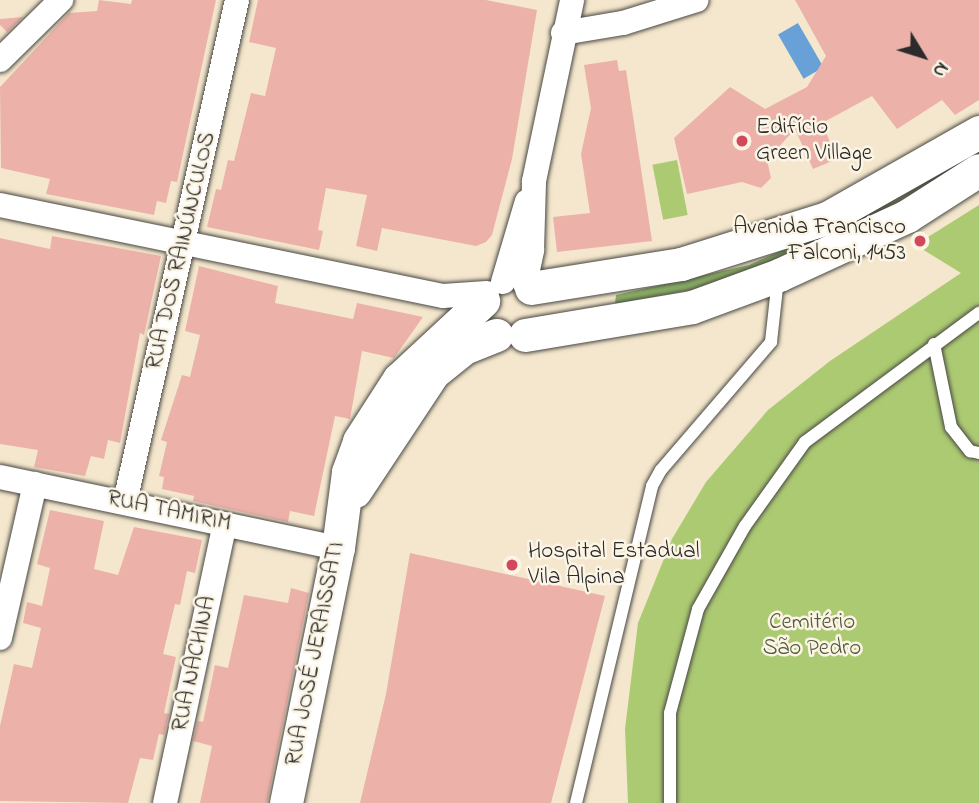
<!DOCTYPE html>
<html>
<head>
<meta charset="utf-8">
<style>
  body { margin:0 }
  #map { position:relative; width:979px; height:803px; overflow:hidden; background:#f4e7cd; font-family:"Indie Flower",sans-serif }
  div>[style] { position:absolute }
  .green>* { inset:0; background:#acca72; transform-origin:0 0 }
  .forest>* { inset:0; background:#89ae64 }
  .water>* { inset:0; background:#68a1d7; transform-origin:0 0 }
  .building>* { inset:0; background:#ecb2aa }
  .roads { filter:drop-shadow(0 0 2px #494743) drop-shadow(0 0 2px #494743) }
  .lane>* { height:12px; margin:-6px; padding:0 6px; transform-origin:6px; border-radius:6px; background:#fff }
  .street>* { height:24px; margin:-12px; padding:0 12px; transform-origin:12px; border-radius:12px; background:#fff }
  .secondary>* { height:33px; margin:-16.5px; padding:0 16.5px; transform-origin:16.5px; border-radius:16.5px; background:#fff }
  .dots>* { width:19px; height:19px; translate:-50% -50%; box-sizing:border-box; border:4px solid #fcf5e5; border-radius:50% }
  span { translate:-50% -50%; white-space:nowrap; text-align:center; line-height:1.15; -webkit-text-stroke:5px #fcf5e5; paint-order:stroke }
  .poi-label { font-size:23px; color:#2b2b2b }
  .left { translate:0 -50%; text-align:left }
  .right { translate:-100% -50%; text-align:right }
  .street-label { font-size:23px; color:#2b2b2b }
  .park-label { font-size:23px; color:#525b40 }
  .north { position:absolute; left:888px; top:21px; width:70px; height:70px; -webkit-text-stroke:5px #fcf5e5; paint-order:stroke; rotate:128deg; font-size:19px; font-weight:700; line-height:28px; text-align:center; color:#2b2b2b }
  .north::after { content:''; display:block; margin:auto; width:24px; height:32px; background:#2b2b2b; clip-path:polygon(50% 0,100% 100%,50% 72%,0 100%) }
</style>
</head>
<body>
<div id="map">
  <div class="green">
    <div style="left:677px;top:160px;width:56px;height:25px;rotate:79deg"></div>
    <div style="clip-path:polygon(979px 205px,979px 803px,628px 803px,625px 729px,638px 623px,672px 539px,706px 482px,768px 410px,830px 361px,961px 273px,922px 249px,920px 242px)"></div>
  </div>
  <div class="forest">
    <div style="clip-path:polygon(979px 144px,979px 160px,751px 279px,615px 304px,616px 295px,749px 265px,856px 217px)"></div>
  </div>
  <div class="water">
    <div style="left:798px;top:23px;width:51px;height:23px;rotate:60deg"></div>
  </div>
  <div class="building">
    <div style="clip-path:polygon(99px 0,131px 4px,132px 0,216px 0,177px 182px,171px 181px,166px 203px,157px 201px,154px 215px,46px 194px,50px 179px,1px 168px,0 87px,69px 13px,97px 11px)"></div>
    <div style="clip-path:polygon(258px 0,486px 0,537px 10px,512px 159px,492px 235px,486px 242px,476px 246px,382px 228px,377px 251px,356px 246px,367px 195px,326px 188px,318px 230px,323px 231px,319px 250px,207px 227px,216px 189px,221px 190px,228px 160px,234px 161px,251px 93px,265px 96px,276px 48px,249px 42px)"></div>
    <div style="clip-path:polygon(795px 0,979px 0,979px 100px,955px 115px,942px 100px,897px 129px,872px 96px,822px 123px,837px 159px,813px 169px,795px 129px,767px 160px,771px 178px,761px 188px,742px 182px,687px 194px,674px 138px,730px 87px,765px 109px,807px 87px,826px 56px)"></div>
    <div style="clip-path:polygon(23px 17px,7px 32px,0 25px,0 19px)"></div>
    <div style="clip-path:polygon(617px 60px,619px 71px,626px 70px,652px 241px,557px 252px,553px 217px,590px 213px,581px 154px,591px 108px,584px 65px)"></div>
    <div style="clip-path:polygon(52px 236px,161px 256px,144px 335px,140px 333px,120px 443px,108px 440px,104px 459px,91px 456px,85px 476px,34px 467px,38px 450px,0 444px,0 238px,50px 249px)"></div>
    <div style="clip-path:polygon(199px 266px,278px 286px,275px 303px,353px 319px,357px 303px,423px 317px,394px 358px,362px 351px,350px 419px,335px 416px,314px 516px,290px 511px,288px 522px,193px 501px,194px 496px,162px 489px,164px 477px,159px 476px,167px 442px,161px 440px,182px 375px,190px 377px,200px 335px,185px 331px)"></div>
    <div style="clip-path:polygon(50px 510px,104px 521px,94px 569px,118px 575px,134px 527px,202px 540px,195px 573px,187px 571px,180px 605px,175px 604px,163px 654px,176px 657px,164px 713px,169px 714px,164px 735px,159px 734px,153px 760px,140px 758px,128px 803px,0 801px,0 726px,14px 664px,32px 668px,41px 628px,23px 623px,27px 602px,42px 606px,50px 568px,37px 564px)"></div>
    <div style="clip-path:polygon(410px 553px,605px 596px,551px 803px,360px 803px,386px 694px)"></div>
    <div style="clip-path:polygon(291px 588px,309px 593px,267px 803px,200px 803px,212px 746px,193px 741px,198px 721px,203px 722px,215px 665px,228px 668px,244px 595px,288px 603px)"></div>
  </div>
  <div class="roads">
    <div class="lane">
      <div style="left:934px;top:344px;width:85px;rotate:78.4deg"></div>
      <div style="left:951px;top:427px;width:31px;rotate:52deg"></div>
      <div style="left:970px;top:451px;width:9px;rotate:13deg"></div>
      <div style="left:576px;top:803px;width:326px;rotate:-76.5deg"></div>
      <div style="left:652px;top:486px;width:18px;rotate:-61deg"></div>
      <div style="left:661px;top:470px;width:169px;rotate:-49.3deg"></div>
      <div style="left:771px;top:342px;width:63px;rotate:-83.7deg"></div>
      <div style="left:670px;top:803px;width:90px;rotate:-90deg"></div>
      <div style="left:670px;top:713px;width:108px;rotate:-74.9deg"></div>
      <div style="left:698px;top:609px;width:95px;rotate:-60.5deg"></div>
      <div style="left:745px;top:526px;width:103px;rotate:-54.5deg"></div>
      <div style="left:805px;top:442px;width:217px;rotate:-36.6deg"></div>
    </div>
    <div class="street">
      <div style="left:563px;top:33px;width:61px;rotate:-9.5deg"></div>
      <div style="left:623px;top:23px;width:77px;rotate:-17.3deg"></div>
      <div style="left:0;top:60px;width:86px;rotate:-44.5deg"></div>
      <div style="left:0;top:205px;width:452px;rotate:11.6deg"></div>
      <div style="left:443px;top:296px;width:44px;rotate:-3.9deg"></div>
      <div style="left:503px;top:282px;width:84px;rotate:-73.5deg"></div>
      <div style="left:525px;top:284px;width:35px;rotate:-78deg"></div>
      <div style="left:532px;top:250px;width:69px;rotate:-88.3deg"></div>
      <div style="left:534px;top:181px;width:185px;rotate:-78.1deg"></div>
      <div style="left:0;top:477px;width:345px;rotate:11.9deg"></div>
      <div style="left:125px;top:502px;width:514px;rotate:-77.42deg"></div>
      <div style="left:0;top:638px;width:158px;rotate:-77.2deg"></div>
      <div style="left:165px;top:803px;width:285px;rotate:-77.9deg"></div>
    </div>
    <div class="secondary">
      <div style="left:531px;top:288px;width:152px;rotate:-9.1deg"></div>
      <div style="left:681px;top:264px;width:153px;rotate:-17.5deg"></div>
      <div style="left:827px;top:218px;width:175px;rotate:-29.5deg"></div>
      <div style="left:525px;top:335px;width:169px;rotate:-9.5deg"></div>
      <div style="left:692px;top:307px;width:93px;rotate:-20.2deg"></div>
      <div style="left:779px;top:275px;width:141px;rotate:-24.7deg"></div>
      <div style="left:907px;top:216px;width:85px;rotate:-32.6deg"></div>
      <div style="left:355px;top:491px;width:141px;rotate:-56.5deg"></div>
      <div style="left:433px;top:373px;width:40px;rotate:-39deg"></div>
      <div style="left:464px;top:348px;width:35px;rotate:-22deg"></div>
      <div style="left:286px;top:803px;width:260px;rotate:-78.5deg"></div>
      <div style="left:338px;top:548px;width:77px;rotate:-82.5deg"></div>
      <div style="left:348px;top:472px;width:33px;rotate:-70deg"></div>
      <div style="left:359px;top:441px;width:74px;rotate:-57.2deg"></div>
      <div style="left:399px;top:379px;width:115px;rotate:-42.9deg"></div>
    </div>
  </div>
  <div class="dots">
    <div style="left:742px;top:141px;background:#d1495b"></div>
    <div style="left:920px;top:241px;background:#d1495b"></div>
    <div style="left:512px;top:565px;background:#d1495b"></div>
  </div>
  <div class="poi-label">
    <span class="left" style="left:756px;top:141px">Edifício<br>Green Village</span>
    <span class="right" style="left:906px;top:241px">Avenida Francisco<br>Falconi, 1453</span>
    <span class="left" style="left:528px;top:565px">Hospital Estadual<br>Vila Alpina</span>
  </div>
  <div class="street-label">
    <span style="left:182px;top:251px;rotate:-77deg">RUA DOS RAINÚNCULOS</span>
    <span style="left:169px;top:512px;rotate:12deg">RUA TAMIRIM</span>
    <span style="left:316px;top:654px;rotate:-79deg">RUA JOSÉ JERAISSATI</span>
    <span style="left:195px;top:664px;rotate:-78deg">RUA NACHINA</span>
  </div>
  <div class="park-label">
    <span style="left:812px;top:636px">Cemitério<br>São Pedro</span>
  </div>
  <div class="north">N</div>
</div>
</body>
</html>
